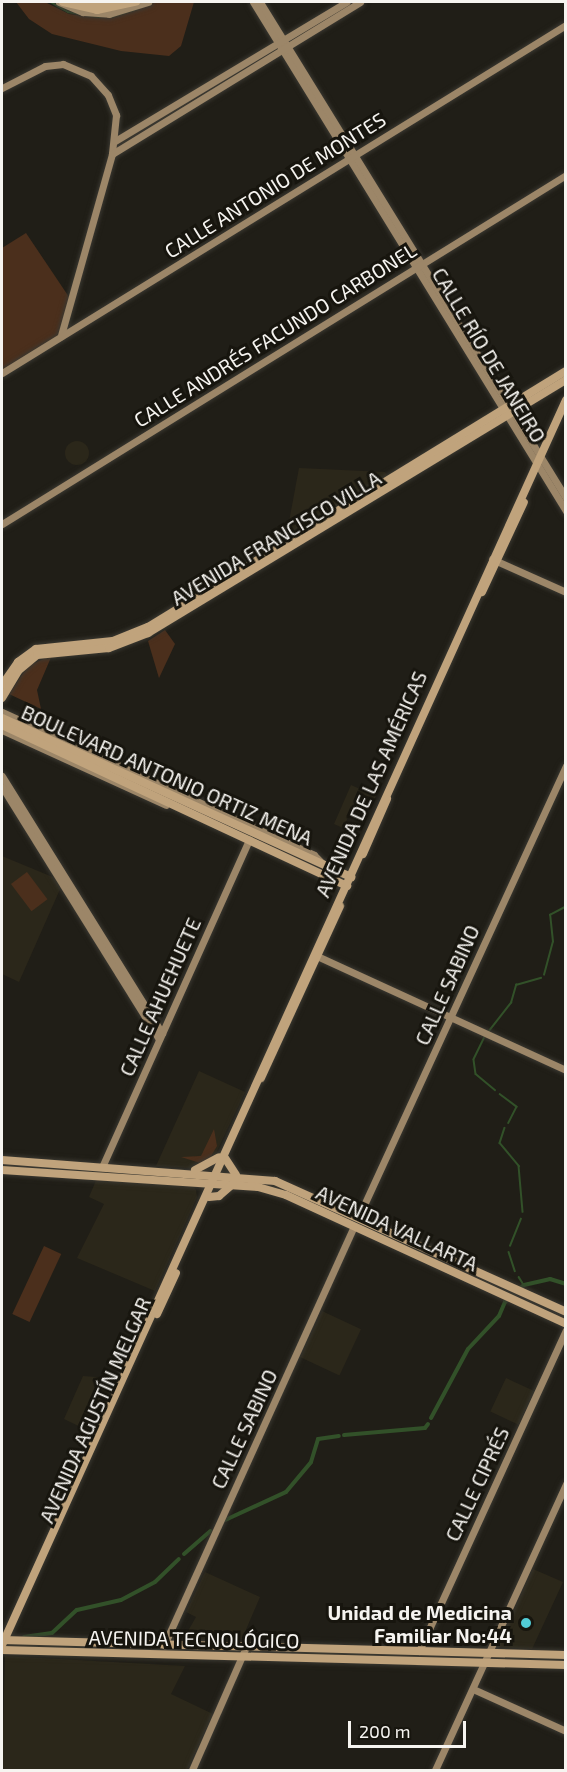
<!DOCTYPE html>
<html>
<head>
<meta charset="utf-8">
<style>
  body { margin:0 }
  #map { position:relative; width:567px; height:1772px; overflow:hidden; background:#201e17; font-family:"Exo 2",sans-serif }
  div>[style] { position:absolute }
  .built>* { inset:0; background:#2b271a; transform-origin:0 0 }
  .round { border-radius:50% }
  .green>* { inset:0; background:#4b2f1c; transform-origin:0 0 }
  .stream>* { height:1.5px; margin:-0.75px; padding:0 0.75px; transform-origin:0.75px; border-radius:0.75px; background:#325129 }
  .canal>* { height:4px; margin:-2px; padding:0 2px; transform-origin:2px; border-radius:2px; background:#325129 }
  .roads { filter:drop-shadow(0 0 2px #3a3831) drop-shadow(0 0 2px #3a3831) }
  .secondary>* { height:7px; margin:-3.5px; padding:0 3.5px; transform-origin:3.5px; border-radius:3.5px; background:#9c8668 }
  .primary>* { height:8px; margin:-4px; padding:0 4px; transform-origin:4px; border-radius:4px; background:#c0a37c }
  .dots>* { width:16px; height:16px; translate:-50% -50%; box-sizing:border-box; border:3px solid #17150e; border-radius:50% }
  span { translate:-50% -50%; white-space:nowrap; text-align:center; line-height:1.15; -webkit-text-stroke:6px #17150e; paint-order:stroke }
  .street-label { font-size:20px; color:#f6f4f0 }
  .poi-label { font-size:20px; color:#f6f4f0; font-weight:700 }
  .right { translate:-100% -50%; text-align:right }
  .frame { position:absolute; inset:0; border:3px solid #f6f4f0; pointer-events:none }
  .scale { position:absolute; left:348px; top:1721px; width:118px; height:27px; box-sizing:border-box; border:3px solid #f6f4f0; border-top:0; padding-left:8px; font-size:18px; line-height:21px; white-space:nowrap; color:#f6f4f0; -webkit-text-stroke:4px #17150e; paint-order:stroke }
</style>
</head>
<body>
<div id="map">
  <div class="built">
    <div class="round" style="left:65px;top:441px;width:24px;height:24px"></div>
    <div style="clip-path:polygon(299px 468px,385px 472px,388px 476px,286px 538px)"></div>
    <div style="clip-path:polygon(351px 785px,376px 796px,372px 805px,357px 798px,343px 828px,334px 824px)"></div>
    <div style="clip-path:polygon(2px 856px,55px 878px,61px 887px,19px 982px,2px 974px)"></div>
    <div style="clip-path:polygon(199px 1071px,245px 1092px,215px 1155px,191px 1168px,156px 1166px)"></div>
    <div style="clip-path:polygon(97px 1178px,193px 1186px,196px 1190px,197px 1197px,155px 1291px,77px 1258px,104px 1204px,89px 1197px)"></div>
    <div style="left:322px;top:1311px;width:43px;height:51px;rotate:25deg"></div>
    <div style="clip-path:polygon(83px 1376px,122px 1379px,95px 1434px,64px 1419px)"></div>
    <div style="left:506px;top:1378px;width:31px;height:37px;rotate:25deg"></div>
    <div style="clip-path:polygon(533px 1569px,563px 1582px,532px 1649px,497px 1647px)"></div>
    <div style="clip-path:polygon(205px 1572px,260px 1597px,242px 1639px,184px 1638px,196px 1617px,186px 1612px)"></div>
    <div style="clip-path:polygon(5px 1656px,185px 1666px,171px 1694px,213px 1714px,187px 1770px,2px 1770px)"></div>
  </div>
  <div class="green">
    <div style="clip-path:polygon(16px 2px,45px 2px,69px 14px,91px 17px,123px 14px,153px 2px,194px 2px,181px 46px,169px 56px,121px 51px,52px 34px,29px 19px)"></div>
    <div style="clip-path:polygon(26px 233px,71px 300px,61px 334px,2px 371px,2px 248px)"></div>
    <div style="clip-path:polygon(165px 630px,175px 644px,159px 678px,148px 641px)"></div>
    <div style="clip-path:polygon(52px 655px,37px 690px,41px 709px,9px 694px,28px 666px)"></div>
    <div style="left:27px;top:872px;width:34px;height:20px;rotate:53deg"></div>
    <div style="clip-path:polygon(214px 1129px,217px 1146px,210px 1158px,200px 1163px,181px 1157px,201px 1156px)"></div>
    <div style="left:44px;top:1246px;width:19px;height:75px;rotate:25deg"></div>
  </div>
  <div class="stream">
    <div style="left:51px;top:2px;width:20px;rotate:30deg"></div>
    <div style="left:68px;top:12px;width:32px;rotate:9deg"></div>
    <div style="left:111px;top:17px;width:28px;rotate:-17deg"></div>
    <div style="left:544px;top:975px;width:34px;rotate:-75deg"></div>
    <div style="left:553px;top:942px;width:27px;rotate:-96deg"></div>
    <div style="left:550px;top:915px;width:17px;rotate:-28deg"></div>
    <div style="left:489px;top:1031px;width:36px;rotate:-52deg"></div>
    <div style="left:511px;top:1003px;width:19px;rotate:-74deg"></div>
    <div style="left:516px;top:985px;width:26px;rotate:-16deg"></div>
    <div style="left:485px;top:1037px;width:25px;rotate:116deg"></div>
    <div style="left:474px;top:1060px;width:14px;rotate:82deg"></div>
    <div style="left:476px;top:1074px;width:25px;rotate:40deg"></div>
    <div style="left:500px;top:1094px;width:21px;rotate:37deg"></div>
    <div style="left:517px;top:1107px;width:18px;rotate:117deg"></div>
    <div style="left:505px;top:1128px;width:16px;rotate:108deg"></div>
    <div style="left:500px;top:1143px;width:30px;rotate:50deg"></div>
    <div style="left:519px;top:1166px;width:46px;rotate:85deg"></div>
    <div style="left:510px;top:1246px;width:29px;rotate:-68deg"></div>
    <div style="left:509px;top:1252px;width:20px;rotate:72deg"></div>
    <div style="left:519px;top:1277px;width:9px;rotate:58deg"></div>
  </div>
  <div class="canal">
    <div style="left:431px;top:1418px;width:78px;rotate:-61.8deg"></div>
    <div style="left:468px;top:1349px;width:45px;rotate:-46.8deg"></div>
    <div style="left:499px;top:1316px;width:15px;rotate:-67deg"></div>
    <div style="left:505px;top:1302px;width:25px;rotate:-42deg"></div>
    <div style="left:524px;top:1285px;width:27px;rotate:-13deg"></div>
    <div style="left:550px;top:1279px;width:17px;rotate:17deg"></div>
    <div style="left:344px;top:1435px;width:81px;rotate:-4.9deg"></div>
    <div style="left:425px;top:1428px;width:5px;rotate:-53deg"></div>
    <div style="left:223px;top:1521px;width:69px;rotate:-24.7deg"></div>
    <div style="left:286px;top:1492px;width:39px;rotate:-50deg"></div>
    <div style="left:311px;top:1462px;width:24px;rotate:-73deg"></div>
    <div style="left:318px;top:1439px;width:21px;rotate:-8deg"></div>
    <div style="left:184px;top:1554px;width:35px;rotate:-41deg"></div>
    <div style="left:24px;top:1637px;width:28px;rotate:-8deg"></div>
    <div style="left:52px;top:1633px;width:34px;rotate:-43deg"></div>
    <div style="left:77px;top:1610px;width:45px;rotate:-12.8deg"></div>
    <div style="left:121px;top:1600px;width:38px;rotate:-28deg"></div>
    <div style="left:155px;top:1582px;width:33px;rotate:-44deg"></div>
  </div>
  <div class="roads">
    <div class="secondary">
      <div style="left:59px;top:2px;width:26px;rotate:23deg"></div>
      <div style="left:83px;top:12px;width:26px;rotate:4deg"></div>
      <div style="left:109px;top:14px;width:41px;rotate:-17.1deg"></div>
      <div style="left:253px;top:2px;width:598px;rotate:58.41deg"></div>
      <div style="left:260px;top:2px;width:583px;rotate:58.33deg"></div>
      <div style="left:2px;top:88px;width:48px;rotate:-27.1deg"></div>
      <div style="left:45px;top:66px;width:18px;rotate:-6deg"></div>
      <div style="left:63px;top:64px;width:30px;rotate:23deg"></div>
      <div style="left:91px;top:76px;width:25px;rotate:48deg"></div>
      <div style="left:108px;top:95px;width:22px;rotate:68deg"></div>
      <div style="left:116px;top:115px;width:39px;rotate:96deg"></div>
      <div style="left:112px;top:154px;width:189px;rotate:105.7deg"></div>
      <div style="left:115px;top:141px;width:270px;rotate:-31deg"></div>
      <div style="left:112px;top:154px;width:291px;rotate:-31.5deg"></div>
      <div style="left:2px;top:373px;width:663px;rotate:-31.68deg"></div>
      <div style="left:2px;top:524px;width:663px;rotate:-31.75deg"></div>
      <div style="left:492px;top:559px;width:81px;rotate:24deg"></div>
      <div style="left:2px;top:712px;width:343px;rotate:24.6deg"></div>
      <div style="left:314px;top:855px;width:14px;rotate:45deg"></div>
      <div style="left:2px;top:730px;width:180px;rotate:24.6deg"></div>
      <div style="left:2px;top:776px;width:303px;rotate:58.1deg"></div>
      <div style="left:2px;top:787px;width:297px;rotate:58.1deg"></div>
      <div style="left:317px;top:956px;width:274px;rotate:24.6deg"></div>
      <div style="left:102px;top:1167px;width:359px;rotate:-65.8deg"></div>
      <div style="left:358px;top:1218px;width:498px;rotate:-65.3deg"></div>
      <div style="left:164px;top:1645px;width:459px;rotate:-65.6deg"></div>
      <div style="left:419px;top:1651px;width:353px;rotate:-65.4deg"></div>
      <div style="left:473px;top:1689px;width:102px;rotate:24.3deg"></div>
      <div style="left:192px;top:1770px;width:134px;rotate:-66.3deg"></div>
      <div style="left:435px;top:1770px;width:315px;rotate:-65.4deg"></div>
    </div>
    <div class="primary">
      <div style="left:63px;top:2px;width:35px;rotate:13deg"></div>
      <div style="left:97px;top:10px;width:40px;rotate:-12deg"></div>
      <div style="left:86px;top:2px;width:31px"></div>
      <div style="left:482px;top:592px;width:99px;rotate:-65deg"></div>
      <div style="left:2px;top:685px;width:28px;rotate:-55deg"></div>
      <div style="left:18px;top:662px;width:22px;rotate:-36deg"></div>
      <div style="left:36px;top:649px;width:77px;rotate:-5.9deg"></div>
      <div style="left:113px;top:641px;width:38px;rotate:-22deg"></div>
      <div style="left:148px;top:627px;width:490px;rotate:-31.5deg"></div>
      <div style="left:2px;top:698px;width:31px;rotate:-59deg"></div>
      <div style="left:18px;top:671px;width:25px;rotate:-40deg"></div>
      <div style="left:37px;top:655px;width:72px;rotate:-5.6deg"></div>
      <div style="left:109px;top:648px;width:42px;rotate:-21deg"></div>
      <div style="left:148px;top:633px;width:489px;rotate:-31.2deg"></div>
      <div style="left:2px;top:718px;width:384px;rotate:24.5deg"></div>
      <div style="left:2px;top:725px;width:381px;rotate:25deg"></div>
      <div style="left:363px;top:854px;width:60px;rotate:-66.4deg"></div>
      <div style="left:261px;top:1078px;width:189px;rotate:-65.3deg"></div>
      <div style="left:225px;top:1158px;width:20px;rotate:57deg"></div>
      <div style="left:2px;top:1160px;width:274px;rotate:4.4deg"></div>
      <div style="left:275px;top:1181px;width:319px;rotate:24.2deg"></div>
      <div style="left:2px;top:1170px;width:257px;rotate:3.8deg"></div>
      <div style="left:258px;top:1187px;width:29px;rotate:16deg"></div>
      <div style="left:286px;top:1195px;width:308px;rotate:24.7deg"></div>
      <div style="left:195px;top:1170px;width:27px;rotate:-28deg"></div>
      <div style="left:209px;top:1197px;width:10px;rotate:-6deg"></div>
      <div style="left:219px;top:1196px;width:18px;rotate:-41deg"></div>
      <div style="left:157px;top:1314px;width:45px;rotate:-65.1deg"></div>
      <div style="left:2px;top:1640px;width:564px;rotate:1.52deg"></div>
      <div style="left:2px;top:1645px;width:1367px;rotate:-65.63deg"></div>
      <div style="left:2px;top:1650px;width:564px;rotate:1.52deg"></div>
    </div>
  </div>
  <div class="dots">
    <div style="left:526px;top:1623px;background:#52ccd6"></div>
  </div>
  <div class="street-label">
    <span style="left:275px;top:185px;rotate:-32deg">CALLE ANTONIO DE MONTES</span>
    <span style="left:275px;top:335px;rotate:-32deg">CALLE ANDRÉS FACUNDO CARBONEL</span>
    <span style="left:489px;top:355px;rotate:59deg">CALLE RÍO DE JANEIRO</span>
    <span style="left:276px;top:538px;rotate:-31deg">AVENIDA FRANCISCO VILLA</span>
    <span style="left:167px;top:775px;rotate:24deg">BOULEVARD ANTONIO ORTIZ MENA</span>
    <span style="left:371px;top:784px;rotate:-66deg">AVENIDA DE LAS AMÉRICAS</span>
    <span style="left:447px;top:985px;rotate:-66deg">CALLE SABINO</span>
    <span style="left:160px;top:997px;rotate:-66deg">CALLE AHUEHUETE</span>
    <span style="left:397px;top:1228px;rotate:25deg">AVENIDA VALLARTA</span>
    <span style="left:95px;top:1410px;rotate:-66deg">AVENIDA AGUSTÍN MELGAR</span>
    <span style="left:244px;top:1429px;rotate:-65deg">CALLE SABINO</span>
    <span style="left:477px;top:1484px;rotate:-65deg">CALLE CIPRÉS</span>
    <span style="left:194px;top:1639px;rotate:1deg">AVENIDA TECNOLÓGICO</span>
  </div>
  <div class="poi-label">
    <span class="right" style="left:512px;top:1624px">Unidad de Medicina<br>Familiar No:44</span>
  </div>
  <div class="frame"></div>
  <div class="scale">200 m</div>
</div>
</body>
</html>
